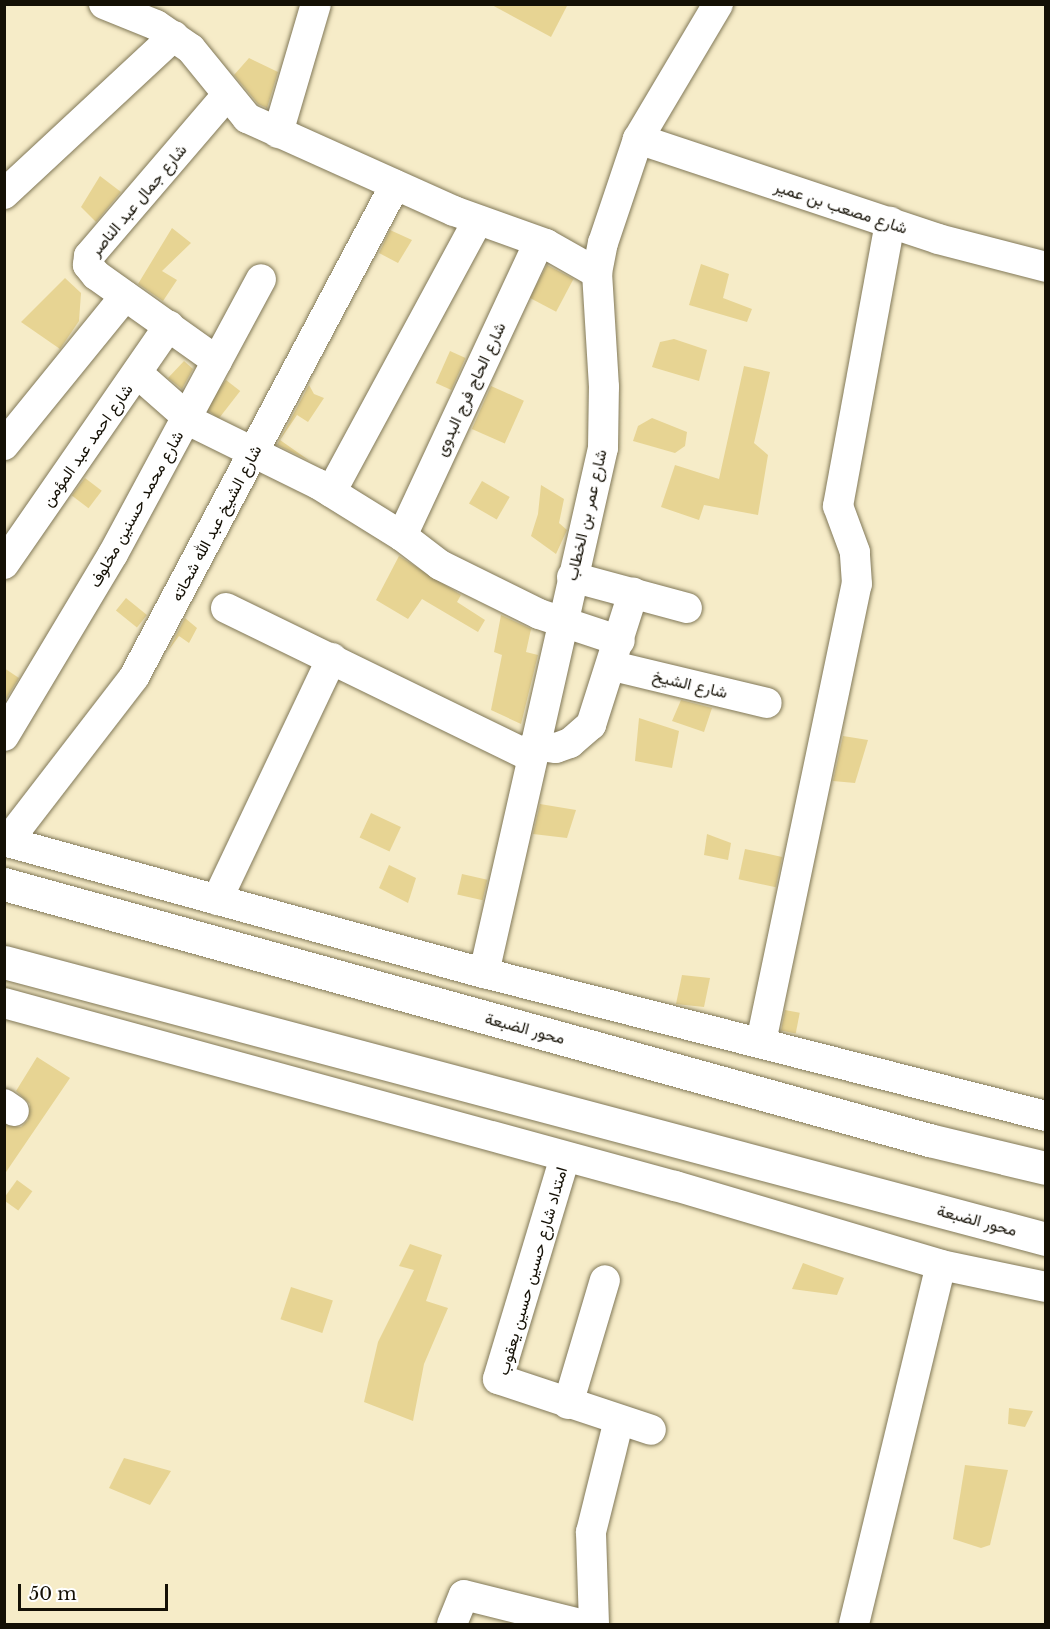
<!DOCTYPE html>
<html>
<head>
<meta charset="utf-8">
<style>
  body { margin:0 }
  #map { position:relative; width:1050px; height:1629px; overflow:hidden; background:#f6ecc8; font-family:"Libre Baskerville",Vazirmatn,serif }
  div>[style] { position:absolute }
  .building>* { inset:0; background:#e7d493; transform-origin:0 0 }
  .roads { filter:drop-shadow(0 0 2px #817858) drop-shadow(0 0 2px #817858) }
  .minor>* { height:30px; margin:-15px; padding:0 15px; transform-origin:15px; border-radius:15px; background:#fff }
  .highway>* { height:33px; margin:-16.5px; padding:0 16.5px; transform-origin:16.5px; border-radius:16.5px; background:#fff }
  span { translate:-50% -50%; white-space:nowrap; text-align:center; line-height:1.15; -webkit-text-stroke:5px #fff; paint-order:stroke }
  .street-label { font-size:16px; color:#141005 }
  .frame { position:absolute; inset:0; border:6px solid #141005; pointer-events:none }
  .scale { position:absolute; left:18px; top:1584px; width:150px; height:27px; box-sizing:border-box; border:3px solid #141005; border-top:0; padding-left:8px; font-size:18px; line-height:21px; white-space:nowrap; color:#141005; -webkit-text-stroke:4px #fff; paint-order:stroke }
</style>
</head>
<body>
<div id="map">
  <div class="building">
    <div style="clip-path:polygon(490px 4px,568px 4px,551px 37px)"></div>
    <div style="clip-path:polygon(249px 58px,278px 72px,267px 108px,258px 104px,234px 75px)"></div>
    <div style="clip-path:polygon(100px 176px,121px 192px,96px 222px,81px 207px)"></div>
    <div style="clip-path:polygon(172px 228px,191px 243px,162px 271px,177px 280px,163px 301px,138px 284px)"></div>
    <div style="clip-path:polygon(390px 230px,412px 240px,398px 263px,379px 253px)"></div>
    <div style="clip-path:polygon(701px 264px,729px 274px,723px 298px,752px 309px,747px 322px,689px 305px)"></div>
    <div style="left:547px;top:265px;width:30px;height:37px;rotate:28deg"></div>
    <div style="clip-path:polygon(65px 278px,81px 293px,79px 321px,60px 349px,21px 322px)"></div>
    <div style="clip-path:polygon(674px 339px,707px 350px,699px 381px,652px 367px,660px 342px)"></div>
    <div style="left:450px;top:351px;width:17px;height:35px;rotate:24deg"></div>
    <div style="clip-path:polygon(184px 361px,193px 369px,182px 389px,168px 378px)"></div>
    <div style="clip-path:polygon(744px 366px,770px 372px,754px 443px,768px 455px,758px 515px,704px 505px,699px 520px,661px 507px,675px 465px,719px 479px)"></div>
    <div style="left:226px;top:380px;width:18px;height:35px;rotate:38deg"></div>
    <div style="clip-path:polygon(309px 385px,314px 394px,324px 398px,308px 422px,297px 415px,280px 440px,310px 461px,277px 445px)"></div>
    <div style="left:491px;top:386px;width:36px;height:47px;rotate:24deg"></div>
    <div style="clip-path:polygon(652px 418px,687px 432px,685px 446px,675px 453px,633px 441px,638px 426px)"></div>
    <div style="left:85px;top:478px;width:21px;height:22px;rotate:37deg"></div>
    <div style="left:482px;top:481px;width:32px;height:26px;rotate:30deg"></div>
    <div style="clip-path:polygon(541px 485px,564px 499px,559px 523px,567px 530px,556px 554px,531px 536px,538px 514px)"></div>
    <div style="clip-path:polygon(399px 556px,461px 595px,457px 602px,485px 620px,478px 632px,422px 599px,408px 619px,376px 600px)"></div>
    <div style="left:126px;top:598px;width:27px;height:16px;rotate:39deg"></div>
    <div style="clip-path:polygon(501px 615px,531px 629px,526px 652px,538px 655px,521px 724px,491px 710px,502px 655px,494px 652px)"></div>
    <div style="clip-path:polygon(185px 618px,197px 628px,189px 643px,179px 636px,168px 651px)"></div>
    <div style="clip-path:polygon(4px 668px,19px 678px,4px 702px)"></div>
    <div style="clip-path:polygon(681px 700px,712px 708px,704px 732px,672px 721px)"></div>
    <div style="clip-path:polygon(639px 718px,679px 731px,672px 768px,635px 761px)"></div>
    <div style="clip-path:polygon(843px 736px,868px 740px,855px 783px,833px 781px)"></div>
    <div style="clip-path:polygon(540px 804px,576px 810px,567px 838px,533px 834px)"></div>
    <div style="left:371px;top:813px;width:33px;height:27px;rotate:25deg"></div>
    <div style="clip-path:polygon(707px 834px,731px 843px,728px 860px,704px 855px)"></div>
    <div style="left:745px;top:849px;width:38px;height:31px;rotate:12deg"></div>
    <div style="clip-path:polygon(389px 865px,416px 878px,408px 903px,379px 888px)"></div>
    <div style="left:462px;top:874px;width:26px;height:21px;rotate:13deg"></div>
    <div style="clip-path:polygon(682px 975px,710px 978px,704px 1007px,676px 1004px)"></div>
    <div style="left:785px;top:1010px;width:15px;height:21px;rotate:11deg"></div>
    <div style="clip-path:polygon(37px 1057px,70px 1078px,4px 1175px,4px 1125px,21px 1127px,28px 1120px,30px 1104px,16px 1091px)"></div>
    <div style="left:17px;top:1180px;width:19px;height:24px;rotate:36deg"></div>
    <div style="clip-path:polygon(410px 1244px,442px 1255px,426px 1301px,448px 1308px,424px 1364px,413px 1421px,364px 1402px,378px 1342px,414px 1270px,399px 1266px)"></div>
    <div style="clip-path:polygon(803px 1263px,844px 1278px,837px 1295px,792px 1289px)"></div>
    <div style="left:291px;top:1287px;width:44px;height:34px;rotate:18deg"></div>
    <div style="clip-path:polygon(1009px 1408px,1033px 1411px,1025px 1427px,1008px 1424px)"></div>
    <div style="clip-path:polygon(124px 1458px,171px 1471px,150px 1505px,109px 1488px)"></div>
    <div style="clip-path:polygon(965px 1465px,1008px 1470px,990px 1545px,981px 1548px,953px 1539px)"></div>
  </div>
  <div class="roads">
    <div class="minor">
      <div style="left:104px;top:4px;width:56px;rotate:22deg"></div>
      <div style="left:156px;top:25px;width:42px;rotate:34.4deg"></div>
      <div style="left:191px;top:49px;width:89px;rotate:50.9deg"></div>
      <div style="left:247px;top:118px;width:227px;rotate:24.2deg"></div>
      <div style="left:454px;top:211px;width:98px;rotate:19.7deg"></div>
      <div style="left:546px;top:244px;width:59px;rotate:29.6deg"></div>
      <div style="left:278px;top:133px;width:134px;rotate:-73.6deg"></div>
      <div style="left:638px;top:139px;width:316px;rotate:18.4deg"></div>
      <div style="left:938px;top:239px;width:112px;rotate:14.5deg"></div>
      <div style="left:4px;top:194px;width:232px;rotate:-42.9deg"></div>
      <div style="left:217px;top:361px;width:148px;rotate:-144.6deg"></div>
      <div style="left:96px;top:275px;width:13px;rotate:-129deg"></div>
      <div style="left:88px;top:265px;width:9px;rotate:-84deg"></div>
      <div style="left:89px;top:256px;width:212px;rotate:-49.4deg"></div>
      <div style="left:137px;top:373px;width:76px;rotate:41.3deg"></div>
      <div style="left:194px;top:423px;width:138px;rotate:26.2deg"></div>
      <div style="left:318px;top:484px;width:99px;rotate:31.8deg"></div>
      <div style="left:402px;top:536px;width:48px;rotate:37.3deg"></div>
      <div style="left:440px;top:565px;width:110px;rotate:26.3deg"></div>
      <div style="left:539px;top:614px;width:85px;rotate:18.4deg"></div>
      <div style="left:4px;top:445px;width:192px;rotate:-50.9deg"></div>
      <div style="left:331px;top:492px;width:309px;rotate:-61.6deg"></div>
      <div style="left:402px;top:536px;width:324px;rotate:-65deg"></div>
      <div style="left:4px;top:564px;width:290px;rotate:-55.3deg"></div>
      <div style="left:572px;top:577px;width:119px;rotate:15.1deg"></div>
      <div style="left:226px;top:608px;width:340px;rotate:26deg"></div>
      <div style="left:613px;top:666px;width:158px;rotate:13.5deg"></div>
      <div style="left:4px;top:736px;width:212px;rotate:-59.1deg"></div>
      <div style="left:113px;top:554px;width:312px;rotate:-61.7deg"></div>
      <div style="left:534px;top:745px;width:22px;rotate:8deg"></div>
      <div style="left:556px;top:748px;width:15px;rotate:-20deg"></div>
      <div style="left:570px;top:743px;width:28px;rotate:-41deg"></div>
      <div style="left:591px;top:725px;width:139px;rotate:-72.3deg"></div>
      <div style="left:4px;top:841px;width:498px;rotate:15.4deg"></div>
      <div style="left:484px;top:973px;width:580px;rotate:14.28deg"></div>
      <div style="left:7px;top:842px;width:208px;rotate:-52.4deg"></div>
      <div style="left:134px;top:677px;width:557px;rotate:-62.05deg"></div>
      <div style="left:217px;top:900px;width:268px;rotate:-64.6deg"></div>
      <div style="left:484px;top:973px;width:538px;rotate:-77.23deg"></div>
      <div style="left:603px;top:448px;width:61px;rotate:-89.1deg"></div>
      <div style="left:604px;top:387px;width:114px;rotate:-93.5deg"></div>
      <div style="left:597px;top:273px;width:31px;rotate:-79deg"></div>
      <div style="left:603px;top:243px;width:110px;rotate:-71.4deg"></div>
      <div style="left:638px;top:139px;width:157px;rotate:-59.3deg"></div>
      <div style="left:4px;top:1003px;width:696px;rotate:15.26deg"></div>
      <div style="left:675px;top:1186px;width:277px;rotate:16.5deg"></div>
      <div style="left:941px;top:1265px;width:107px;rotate:11.8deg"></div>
      <div style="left:761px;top:1042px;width:468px;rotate:-78.2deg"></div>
      <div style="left:857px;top:584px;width:32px;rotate:-94deg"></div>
      <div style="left:855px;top:552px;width:49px;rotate:-110.3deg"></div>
      <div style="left:838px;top:506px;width:289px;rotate:-79.6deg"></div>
      <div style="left:4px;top:1104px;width:12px;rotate:35deg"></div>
      <div style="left:565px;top:1157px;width:232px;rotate:106.8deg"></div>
      <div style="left:498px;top:1379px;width:161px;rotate:18.4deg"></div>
      <div style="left:568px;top:1404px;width:129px;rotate:-73.4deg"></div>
      <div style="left:452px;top:1624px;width:31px;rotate:-68deg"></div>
      <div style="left:464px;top:1595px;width:120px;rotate:14deg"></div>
      <div style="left:594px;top:1624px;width:92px;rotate:-91.9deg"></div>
      <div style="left:591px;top:1532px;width:115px;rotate:-76deg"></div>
      <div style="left:854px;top:1624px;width:369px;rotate:-76.4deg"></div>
    </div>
    <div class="highway">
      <div style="left:4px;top:884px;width:960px;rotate:15.47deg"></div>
      <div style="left:929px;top:1140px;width:120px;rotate:13.5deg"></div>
      <div style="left:4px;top:962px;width:1078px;rotate:14.89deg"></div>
    </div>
  </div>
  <div class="street-label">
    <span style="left:138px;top:200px;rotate:-50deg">شارع جمال عبد الناصر</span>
    <span style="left:841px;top:207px;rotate:18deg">شارع مصعب بن عمير</span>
    <span style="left:470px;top:389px;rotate:-65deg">شارع الحاج فرج البدوى</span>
    <span style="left:87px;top:445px;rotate:-55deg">شارع احمد عبد المؤمن</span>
    <span style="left:136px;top:509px;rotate:-61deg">شارع محمد حسنين مخلوف</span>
    <span style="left:586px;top:515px;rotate:-77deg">شارع عمر بن الخطاب</span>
    <span style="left:216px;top:523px;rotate:-62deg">شارع الشيخ عبد الله شحاته</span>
    <span style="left:690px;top:684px;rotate:13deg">شارع الشيخ</span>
    <span style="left:525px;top:1028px;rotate:15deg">محور الضبعة</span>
    <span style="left:977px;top:1220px;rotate:15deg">محور الضبعة</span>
    <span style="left:532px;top:1271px;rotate:-74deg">امتداد شارع حسين حسين يعقوب</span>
  </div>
  <div class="frame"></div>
  <div class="scale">50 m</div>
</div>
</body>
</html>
